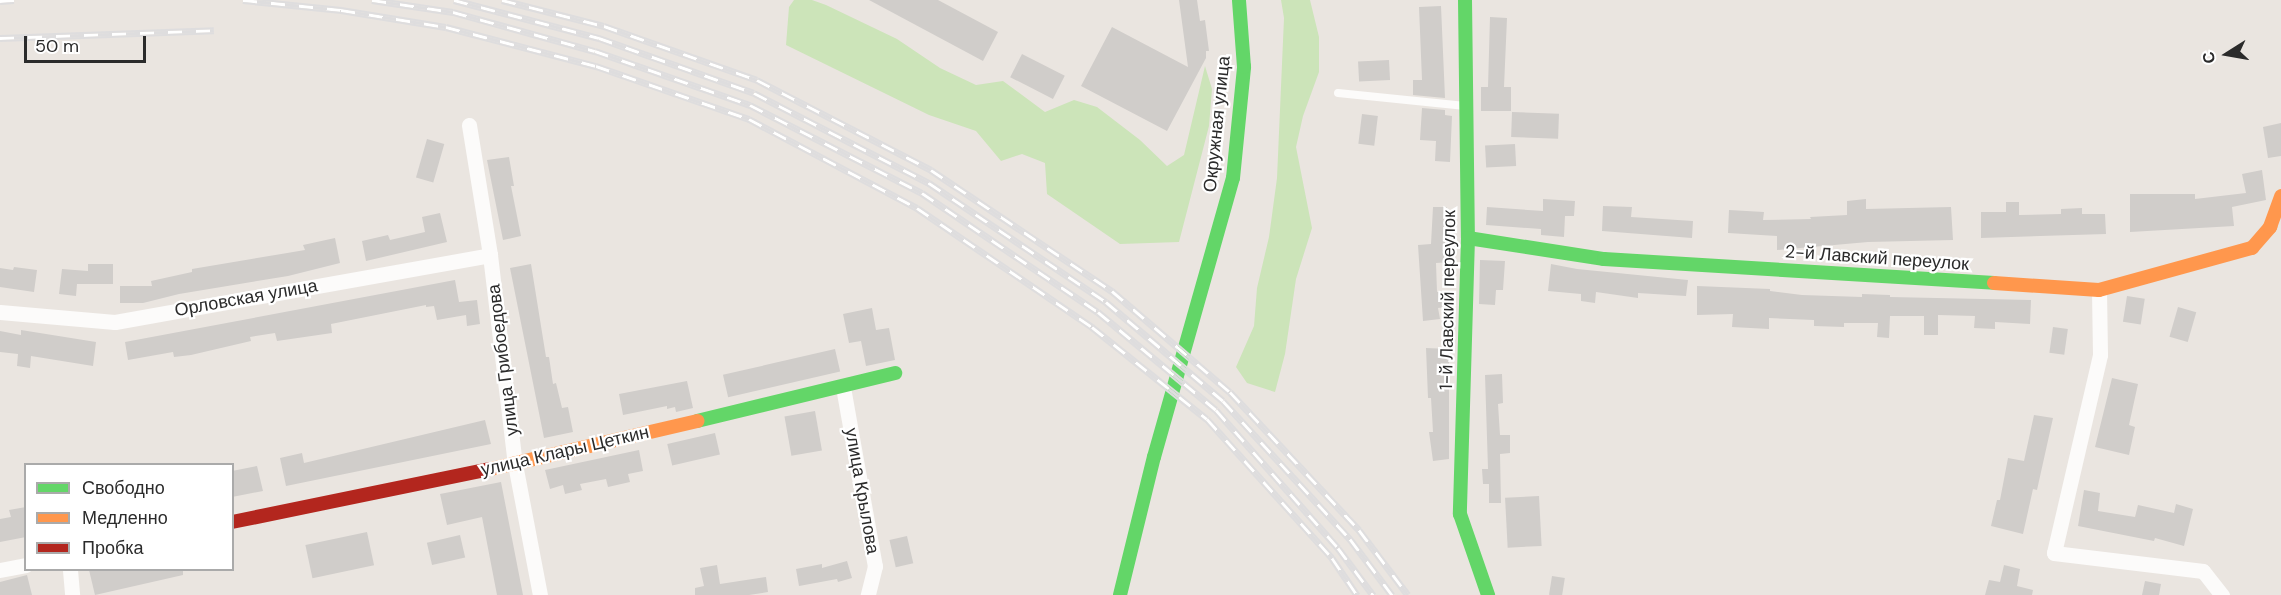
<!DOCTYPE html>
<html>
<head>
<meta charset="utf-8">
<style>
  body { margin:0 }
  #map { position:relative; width:2281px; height:595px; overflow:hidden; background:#eae5e0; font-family:"DM Sans",sans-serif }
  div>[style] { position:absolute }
  .green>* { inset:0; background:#cce4b9 }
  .building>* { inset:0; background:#d0cdca; transform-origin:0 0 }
  .lane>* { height:8px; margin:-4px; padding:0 4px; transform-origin:4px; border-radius:4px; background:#fcfbfa }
  .street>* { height:15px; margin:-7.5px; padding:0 7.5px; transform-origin:7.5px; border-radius:7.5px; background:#fcfbfa }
  .fast>* { height:14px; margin:-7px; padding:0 7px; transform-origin:7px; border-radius:7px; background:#63d668 }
  .slow>* { height:14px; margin:-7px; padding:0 7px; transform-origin:7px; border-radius:7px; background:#ff974d }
  .jam>* { height:14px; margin:-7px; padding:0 7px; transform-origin:7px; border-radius:7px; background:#b3261e }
  .rail>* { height:7px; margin-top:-3.5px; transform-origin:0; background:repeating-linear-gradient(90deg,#fff 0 14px,#deddde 0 28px); box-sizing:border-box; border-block:2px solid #deddde }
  span { translate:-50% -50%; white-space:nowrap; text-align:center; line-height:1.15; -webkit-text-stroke:4.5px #fff; paint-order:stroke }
  .street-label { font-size:18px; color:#2b2b2b }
  .legend { position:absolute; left:24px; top:463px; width:210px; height:108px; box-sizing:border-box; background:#fff; border:2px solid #aaa; margin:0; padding:8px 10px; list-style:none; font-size:18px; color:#2b2b2b }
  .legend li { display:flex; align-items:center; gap:12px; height:30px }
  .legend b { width:30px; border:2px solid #aaa }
  .north { position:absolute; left:2197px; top:24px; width:60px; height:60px; -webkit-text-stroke:4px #fff; paint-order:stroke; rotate:259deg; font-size:16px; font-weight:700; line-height:24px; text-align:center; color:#2b2b2b }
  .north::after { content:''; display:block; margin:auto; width:21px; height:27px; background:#2b2b2b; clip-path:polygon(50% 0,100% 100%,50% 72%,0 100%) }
  .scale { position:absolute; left:24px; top:36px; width:122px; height:27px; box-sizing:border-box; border:3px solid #2b2b2b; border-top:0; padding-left:8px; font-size:18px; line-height:21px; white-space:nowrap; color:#2b2b2b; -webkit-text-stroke:4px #fff; paint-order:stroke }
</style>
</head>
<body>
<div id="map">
  <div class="green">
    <div style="clip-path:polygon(794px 0,812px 0,826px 5px,897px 39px,940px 68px,976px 85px,1003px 81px,1045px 112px,1074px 100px,1097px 107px,1140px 140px,1167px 166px,1184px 155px,1205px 66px,1212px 89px,1209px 126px,1179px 242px,1120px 244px,1047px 194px,1045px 163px,1022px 154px,1001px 161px,976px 131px,929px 115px,786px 45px,789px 7px)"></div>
    <div style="clip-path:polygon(1281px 0,1310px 0,1319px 37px,1319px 72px,1303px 116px,1296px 147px,1312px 228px,1296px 279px,1285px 354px,1275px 392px,1247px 383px,1236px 367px,1254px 326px,1257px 288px,1269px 237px,1277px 178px,1284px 18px)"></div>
  </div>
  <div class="building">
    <div style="clip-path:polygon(869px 0,938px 0,998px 32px,983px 61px)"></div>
    <div style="clip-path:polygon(1179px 0,1197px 0,1200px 21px,1205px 20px,1209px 51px,1206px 51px,1206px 58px,1167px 131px,1081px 86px,1112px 27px,1188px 67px)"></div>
    <div style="clip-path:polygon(1441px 6px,1445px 98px,1413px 95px,1413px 80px,1422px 80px,1419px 7px)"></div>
    <div style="clip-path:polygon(1490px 17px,1507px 18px,1504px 87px,1511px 87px,1511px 111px,1481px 111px,1481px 87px,1488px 87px)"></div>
    <div style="left:1022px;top:54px;width:48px;height:26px;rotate:27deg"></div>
    <div style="left:1389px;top:60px;width:20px;height:31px;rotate:87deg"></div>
    <div style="clip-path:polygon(1422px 108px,1445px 110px,1445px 115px,1452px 116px,1450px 162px,1435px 161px,1436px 141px,1420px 140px)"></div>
    <div style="left:1512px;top:112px;width:47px;height:25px;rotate:2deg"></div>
    <div style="left:1362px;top:114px;width:16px;height:30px;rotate:7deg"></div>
    <div style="clip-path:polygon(2281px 123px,2281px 156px,2268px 158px,2263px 127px)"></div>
    <div style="left:427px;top:139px;width:18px;height:40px;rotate:16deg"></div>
    <div style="left:1515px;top:144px;width:22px;height:30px;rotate:87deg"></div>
    <div style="clip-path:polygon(509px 157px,514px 186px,511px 186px,521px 236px,503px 240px,487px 160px)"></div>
    <div style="clip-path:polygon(2262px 170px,2266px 200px,2232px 207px,2234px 226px,2130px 232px,2130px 194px,2195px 194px,2195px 199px,2246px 193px,2242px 174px)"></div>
    <div style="clip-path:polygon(1543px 199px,1575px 201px,1574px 216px,1565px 216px,1564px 237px,1541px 235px,1541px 229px,1486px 225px,1487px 207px,1543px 211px)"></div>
    <div style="clip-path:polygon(1866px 199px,1866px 209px,1951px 207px,1953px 240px,1868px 242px,1777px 250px,1777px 236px,1728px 233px,1729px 210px,1764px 212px,1763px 220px,1811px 219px,1810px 217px,1847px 215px,1847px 201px)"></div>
    <div style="clip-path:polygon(2006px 202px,2019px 202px,2019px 215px,2061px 214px,2061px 209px,2082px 208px,2082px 214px,2105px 214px,2106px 234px,1981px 238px,1981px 212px,2006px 212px)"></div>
    <div style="clip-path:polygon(1603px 206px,1632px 207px,1631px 217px,1693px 221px,1692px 238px,1602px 231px)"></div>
    <div style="clip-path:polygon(1433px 207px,1447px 207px,1445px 244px,1451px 244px,1451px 262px,1436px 263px,1437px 292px,1444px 291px,1446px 307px,1438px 308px,1440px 319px,1423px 321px,1418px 245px,1431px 244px)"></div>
    <div style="clip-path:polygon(440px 213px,447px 242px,366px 261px,362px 241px,388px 235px,390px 240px,425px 232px,422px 217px)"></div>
    <div style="clip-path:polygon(335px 238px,340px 263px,288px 276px,179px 294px,143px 303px,120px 303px,120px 286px,152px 286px,151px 281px,192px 272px,192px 269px,305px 250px,303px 245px)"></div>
    <div style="clip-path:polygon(1480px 260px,1505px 261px,1503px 290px,1496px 290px,1495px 305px,1479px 304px)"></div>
    <div style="clip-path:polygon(88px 264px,113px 264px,113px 284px,77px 284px,76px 296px,59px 294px,62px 269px,88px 271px)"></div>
    <div style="clip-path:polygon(531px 264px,546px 357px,549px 357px,553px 384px,556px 383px,562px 408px,568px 407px,573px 432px,544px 438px,510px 268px)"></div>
    <div style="clip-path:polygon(1551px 264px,1577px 269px,1688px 280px,1686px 296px,1638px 293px,1638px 298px,1596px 292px,1595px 303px,1581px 301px,1581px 294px,1548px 291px)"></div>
    <div style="clip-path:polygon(14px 267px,37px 270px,34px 292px,0 287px,0 268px,13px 270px)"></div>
    <div style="clip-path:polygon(455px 280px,459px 302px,477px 300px,480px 324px,467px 326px,466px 315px,437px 320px,434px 306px,426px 307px,426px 305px,331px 324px,332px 333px,277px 341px,275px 333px,250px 337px,251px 341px,191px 355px,174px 357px,173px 352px,128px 360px,125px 342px)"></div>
    <div style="clip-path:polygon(1697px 286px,1770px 289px,1770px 291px,1802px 295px,1862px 297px,1862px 294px,1890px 295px,1890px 297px,2031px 300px,2030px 324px,1995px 322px,1995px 329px,1974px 328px,1975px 316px,1938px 315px,1938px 335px,1924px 335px,1924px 316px,1890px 316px,1889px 338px,1877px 337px,1878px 323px,1844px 323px,1844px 327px,1814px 326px,1814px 320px,1769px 318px,1769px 329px,1732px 327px,1733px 314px,1697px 315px)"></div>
    <div style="left:2127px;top:296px;width:18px;height:26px;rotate:9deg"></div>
    <div style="left:2178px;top:307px;width:19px;height:31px;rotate:16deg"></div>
    <div style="clip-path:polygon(872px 308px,876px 330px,889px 328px,895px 360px,866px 366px,861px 341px,849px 343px,843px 314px)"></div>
    <div style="left:2053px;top:327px;width:15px;height:26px;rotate:8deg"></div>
    <div style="clip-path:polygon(21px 330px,96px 342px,93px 366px,31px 356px,30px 368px,17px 366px,18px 354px,0 352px,0 331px,21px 335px)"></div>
    <div style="clip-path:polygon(1426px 348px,1449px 349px,1449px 459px,1433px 461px,1429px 432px,1433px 432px,1431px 398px,1428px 398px)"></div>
    <div style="left:835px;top:349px;width:23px;height:115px;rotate:77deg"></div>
    <div style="clip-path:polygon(1502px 374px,1503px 403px,1498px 404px,1500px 435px,1510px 435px,1510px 453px,1500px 454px,1501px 503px,1489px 503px,1489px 484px,1483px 484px,1482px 469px,1488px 469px,1485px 375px)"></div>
    <div style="clip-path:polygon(2112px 378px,2138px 384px,2129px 425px,2135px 427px,2129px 455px,2095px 447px)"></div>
    <div style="clip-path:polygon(687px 381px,693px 408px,676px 412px,675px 407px,667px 409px,667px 406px,623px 415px,619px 394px)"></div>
    <div style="left:815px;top:411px;width:40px;height:31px;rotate:80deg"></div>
    <div style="clip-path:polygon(2034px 415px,2053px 418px,2037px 490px,2033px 489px,2023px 534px,1991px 526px,1997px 500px,2000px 500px,2008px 458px,2024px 461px)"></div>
    <div style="clip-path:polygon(485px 420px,491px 444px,286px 486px,280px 458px,302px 453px,304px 463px)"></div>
    <div style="left:715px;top:433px;width:22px;height:49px;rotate:77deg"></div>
    <div style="clip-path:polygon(639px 450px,643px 471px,628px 474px,630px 482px,608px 487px,606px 479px,580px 484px,582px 490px,565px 494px,563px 485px,550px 489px,545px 470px)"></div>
    <div style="clip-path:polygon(257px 466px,263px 491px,232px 497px,232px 471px)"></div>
    <div style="clip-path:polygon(501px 482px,523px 595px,497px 595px,482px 517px,447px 525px,440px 494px)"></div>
    <div style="clip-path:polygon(2084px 490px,2100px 493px,2098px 511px,2135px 517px,2138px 505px,2174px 513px,2176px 504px,2193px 509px,2184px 546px,2155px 538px,2154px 541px,2078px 526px)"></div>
    <div style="left:1539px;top:496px;width:50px;height:34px;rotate:87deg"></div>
    <div style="clip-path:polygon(26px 507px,26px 537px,0 542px,0 519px,11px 517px,9px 510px)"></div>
    <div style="left:367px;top:532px;width:34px;height:63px;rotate:78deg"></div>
    <div style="left:460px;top:535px;width:23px;height:34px;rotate:77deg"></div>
    <div style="left:907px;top:536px;width:28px;height:18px;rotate:77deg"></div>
    <div style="clip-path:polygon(847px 561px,852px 578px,838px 582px,837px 579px,799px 586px,796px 569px,822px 564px,822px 568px)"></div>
    <div style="clip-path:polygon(717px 565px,720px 584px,766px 577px,768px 592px,749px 595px,695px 595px,695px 588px,704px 586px,700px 568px)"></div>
    <div style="clip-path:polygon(2004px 565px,2020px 569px,2017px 586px,2033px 590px,2032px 595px,1985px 595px,1989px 580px,2000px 582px)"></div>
    <div style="clip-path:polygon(89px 570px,183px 570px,183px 575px,95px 595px)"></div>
    <div style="clip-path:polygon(27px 575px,32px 595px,0 595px,0 582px)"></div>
    <div style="left:1552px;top:576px;width:13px;height:19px;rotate:9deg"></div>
    <div style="clip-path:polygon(2145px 581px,2161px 584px,2159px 595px,2142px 595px)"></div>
  </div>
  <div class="lane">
    <div style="left:1338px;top:93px;width:128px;rotate:5.8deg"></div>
  </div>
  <div class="street">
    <div style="left:469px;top:125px;width:132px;rotate:80.8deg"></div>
    <div style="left:490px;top:255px;width:210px;rotate:83.2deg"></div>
    <div style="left:515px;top:464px;width:133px;rotate:79.2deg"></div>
    <div style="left:2099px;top:290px;width:65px;rotate:89.1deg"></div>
    <div style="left:2100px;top:355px;width:203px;rotate:103.1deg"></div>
    <div style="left:2054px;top:553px;width:150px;rotate:6.9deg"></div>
    <div style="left:2203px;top:571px;width:31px;rotate:52deg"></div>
    <div style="left:0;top:312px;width:115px;rotate:5deg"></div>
    <div style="left:115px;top:322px;width:381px;rotate:-10.1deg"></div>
    <div style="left:843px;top:387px;width:182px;rotate:79.9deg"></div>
    <div style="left:875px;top:566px;width:30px;rotate:104deg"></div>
    <div style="left:0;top:570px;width:26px;rotate:-11deg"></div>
    <div style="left:70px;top:570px;width:25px;rotate:85deg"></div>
  </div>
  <div class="fast">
    <div style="left:1465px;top:0;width:238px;rotate:89.3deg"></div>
    <div style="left:1468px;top:238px;width:276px;rotate:91.7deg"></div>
    <div style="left:1460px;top:514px;width:86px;rotate:70.9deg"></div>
    <div style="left:1468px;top:238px;width:138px;rotate:8.8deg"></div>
    <div style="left:1604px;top:259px;width:391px;rotate:3.5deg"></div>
    <div style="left:697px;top:421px;width:204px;rotate:-13.6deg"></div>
    <div style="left:1120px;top:595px;width:142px;rotate:-76.2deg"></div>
    <div style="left:1154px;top:457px;width:290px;rotate:-74.2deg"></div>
    <div style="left:1233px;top:178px;width:112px;rotate:-84.3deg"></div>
    <div style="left:1244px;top:67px;width:67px;rotate:-94.3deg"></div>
  </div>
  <div class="slow">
    <div style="left:1994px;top:283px;width:105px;rotate:3.8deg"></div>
    <div style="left:2099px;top:290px;width:159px;rotate:-15.4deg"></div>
    <div style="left:2252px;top:248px;width:28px;rotate:-49deg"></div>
    <div style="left:2270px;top:227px;width:33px;rotate:-70deg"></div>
    <div style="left:491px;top:469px;width:212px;rotate:-13.1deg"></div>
  </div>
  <div class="jam">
    <div style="left:232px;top:522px;width:264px;rotate:-11.6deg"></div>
  </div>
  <div class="rail">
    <div style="left:243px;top:0;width:99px;rotate:5.8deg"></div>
    <div style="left:341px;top:10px;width:106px;rotate:9.2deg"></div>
    <div style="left:446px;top:27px;width:155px;rotate:14.6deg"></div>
    <div style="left:596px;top:66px;width:162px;rotate:19.1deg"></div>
    <div style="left:749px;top:119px;width:190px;rotate:27.9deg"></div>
    <div style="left:917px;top:208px;width:212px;rotate:34.2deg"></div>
    <div style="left:1092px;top:327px;width:147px;rotate:38.7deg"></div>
    <div style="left:1207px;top:419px;width:187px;rotate:48deg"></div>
    <div style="left:1332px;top:558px;width:45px;rotate:56deg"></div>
    <div style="left:372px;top:0;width:82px;rotate:8.4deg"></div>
    <div style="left:453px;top:12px;width:147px;rotate:15.4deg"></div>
    <div style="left:595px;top:51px;width:164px;rotate:19.2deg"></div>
    <div style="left:750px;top:105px;width:193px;rotate:27.1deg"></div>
    <div style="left:922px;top:193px;width:212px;rotate:34.1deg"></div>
    <div style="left:1098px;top:312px;width:153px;rotate:39.7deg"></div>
    <div style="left:1216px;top:410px;width:184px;rotate:48.5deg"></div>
    <div style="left:1338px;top:548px;width:59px;rotate:53.3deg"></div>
    <div style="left:454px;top:0;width:150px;rotate:14.7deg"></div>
    <div style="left:599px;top:38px;width:164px;rotate:19.5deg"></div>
    <div style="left:754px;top:93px;width:197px;rotate:27.2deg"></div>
    <div style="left:929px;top:183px;width:213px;rotate:33.9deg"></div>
    <div style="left:1106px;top:302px;width:153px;rotate:40.2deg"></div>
    <div style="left:1223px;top:401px;width:188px;rotate:47.4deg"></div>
    <div style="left:1350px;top:539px;width:70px;rotate:53.1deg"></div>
    <div style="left:502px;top:0;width:105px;rotate:14.3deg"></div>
    <div style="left:604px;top:26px;width:162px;rotate:19.4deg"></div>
    <div style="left:757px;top:80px;width:196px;rotate:27.3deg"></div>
    <div style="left:931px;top:170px;width:218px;rotate:33.8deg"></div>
    <div style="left:1112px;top:291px;width:155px;rotate:40.6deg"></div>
    <div style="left:1230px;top:392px;width:189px;rotate:46.9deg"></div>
    <div style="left:1359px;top:530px;width:81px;rotate:53deg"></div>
    <div style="left:0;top:1px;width:14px;rotate:-4deg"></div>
    <div style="left:0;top:38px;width:214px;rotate:-2.1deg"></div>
  </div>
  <div class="street-label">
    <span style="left:1217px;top:124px;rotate:-84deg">Окружная улица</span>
    <span style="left:1877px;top:258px;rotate:4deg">2-й Лавский переулок</span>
    <span style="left:246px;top:298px;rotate:-10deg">Орловская улица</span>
    <span style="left:1448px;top:300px;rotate:-89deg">1-й Лавский переулок</span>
    <span style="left:503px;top:360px;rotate:-97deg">улица Грибоедова</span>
    <span style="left:565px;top:451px;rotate:-13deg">улица Клары Цеткин</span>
    <span style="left:862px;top:491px;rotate:80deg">улица Крылова</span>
  </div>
  <ul class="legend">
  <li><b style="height:8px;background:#63d668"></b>Свободно</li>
  <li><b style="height:8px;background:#ff974d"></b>Медленно</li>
  <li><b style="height:8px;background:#b3261e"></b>Пробка</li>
  </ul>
  <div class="north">С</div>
  <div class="scale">50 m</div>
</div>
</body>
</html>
